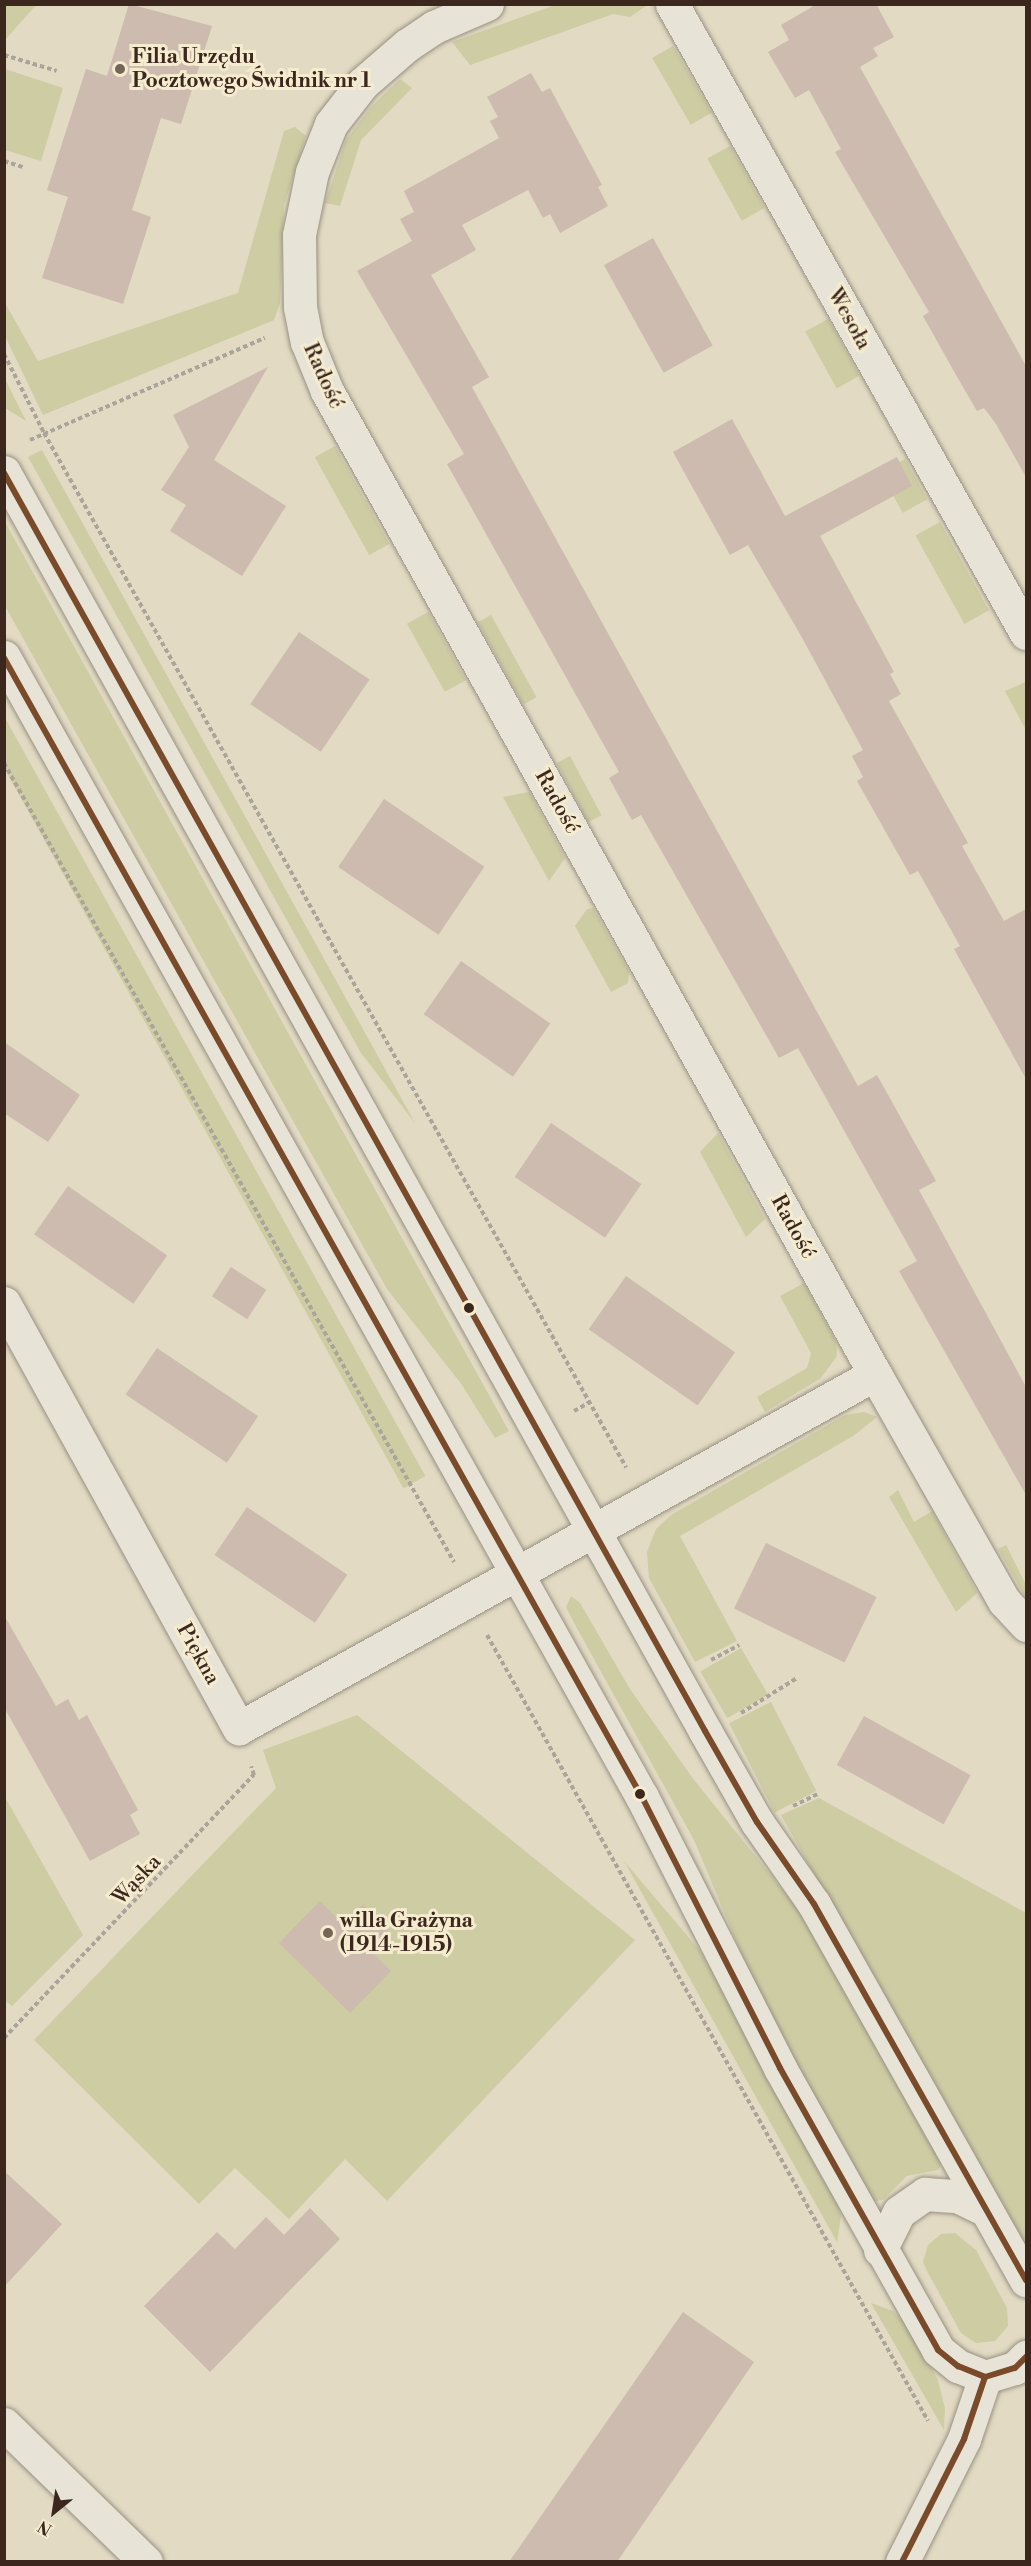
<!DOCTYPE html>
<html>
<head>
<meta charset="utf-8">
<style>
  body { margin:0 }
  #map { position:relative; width:1031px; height:2566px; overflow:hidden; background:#e2dac2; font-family:"Libre Bodoni",serif }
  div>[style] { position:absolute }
  .green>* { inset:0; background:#cecca3; transform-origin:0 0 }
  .building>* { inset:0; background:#ccbbae; transform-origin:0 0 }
  .path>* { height:4px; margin-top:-2px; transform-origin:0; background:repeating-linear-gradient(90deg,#aaa49a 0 4.5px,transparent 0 7.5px) }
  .roads { filter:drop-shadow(0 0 2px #989183) drop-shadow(0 0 2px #989183) }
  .street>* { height:33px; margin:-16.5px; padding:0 16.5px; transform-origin:16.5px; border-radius:16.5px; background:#e8e3d7 }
  .bus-1>* { height:6px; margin:-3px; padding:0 3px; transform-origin:3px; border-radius:3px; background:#7a4b2a }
  .dots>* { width:16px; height:16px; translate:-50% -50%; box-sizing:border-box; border:3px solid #f5ebcf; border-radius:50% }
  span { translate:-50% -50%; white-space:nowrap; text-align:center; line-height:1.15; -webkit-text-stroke:6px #f5ebcf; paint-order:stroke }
  .poi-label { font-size:21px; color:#3b271e; font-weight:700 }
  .left { translate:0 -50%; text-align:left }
  .street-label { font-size:21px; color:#3b271e }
  .frame { position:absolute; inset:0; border:6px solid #3b271e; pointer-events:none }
  .north { position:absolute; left:24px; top:2482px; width:60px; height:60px; -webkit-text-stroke:4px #f5ebcf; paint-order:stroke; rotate:210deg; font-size:16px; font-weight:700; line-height:24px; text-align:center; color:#3b271e }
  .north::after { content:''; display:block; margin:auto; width:21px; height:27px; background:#3b271e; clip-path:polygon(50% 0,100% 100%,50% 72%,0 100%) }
</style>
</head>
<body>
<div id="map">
  <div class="green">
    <div style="clip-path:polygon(5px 4px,36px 5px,5px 40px,4px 5px)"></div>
    <div style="clip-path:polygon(649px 4px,630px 17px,613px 14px,470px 65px,452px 42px,555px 5px)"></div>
    <div style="left:673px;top:46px;width:77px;height:24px;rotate:60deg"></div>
    <div style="clip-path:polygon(5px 69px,63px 88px,41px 161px,5px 150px)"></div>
    <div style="clip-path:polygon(400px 79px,412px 88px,361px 140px,340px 206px,325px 203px,346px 140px,371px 107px)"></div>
    <div style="clip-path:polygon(295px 127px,306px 136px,284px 205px,280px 303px,274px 320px,43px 415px,5px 336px,5px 303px,38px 361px,238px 293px,284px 131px)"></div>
    <div style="left:730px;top:146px;width:71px;height:26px;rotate:61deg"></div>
    <div style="left:828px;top:319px;width:65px;height:26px;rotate:61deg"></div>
    <div style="clip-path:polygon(5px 379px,26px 421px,5px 408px)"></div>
    <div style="left:335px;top:446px;width:112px;height:23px;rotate:61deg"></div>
    <div style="clip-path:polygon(42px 450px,415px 1123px,361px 1053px,28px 457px)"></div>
    <div style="left:905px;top:459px;width:46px;height:28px;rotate:61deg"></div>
    <div style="clip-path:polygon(5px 522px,509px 1431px,495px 1438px,462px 1385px,387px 1289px,5px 606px)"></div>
    <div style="left:940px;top:522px;width:101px;height:28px;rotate:61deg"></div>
    <div style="left:428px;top:612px;width:78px;height:24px;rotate:61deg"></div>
    <div style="left:491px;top:615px;width:94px;height:15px;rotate:61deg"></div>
    <div style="clip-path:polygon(1026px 682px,1026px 730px,1005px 691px)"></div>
    <div style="left:4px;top:716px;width:869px;height:25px;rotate:61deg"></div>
    <div style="left:570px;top:756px;width:67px;height:15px;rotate:62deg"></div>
    <div style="clip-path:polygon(529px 792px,565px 858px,549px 881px,503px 797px)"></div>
    <div style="clip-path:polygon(593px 908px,629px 972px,628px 983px,611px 992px,575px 926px,587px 909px)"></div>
    <div style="clip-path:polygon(718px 1133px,765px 1219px,746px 1237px,700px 1152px)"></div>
    <div style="clip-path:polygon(804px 1283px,836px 1342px,837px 1356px,821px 1378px,765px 1412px,757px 1397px,807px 1368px,811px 1353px,780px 1296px)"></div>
    <div style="clip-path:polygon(864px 1412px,877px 1417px,853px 1436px,680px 1536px,737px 1641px,695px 1662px,649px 1578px,647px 1552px,656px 1529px,671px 1515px,845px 1415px)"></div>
    <div style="clip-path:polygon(898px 1490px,914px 1522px,932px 1511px,977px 1593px,956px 1612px,889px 1497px)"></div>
    <div style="clip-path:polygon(1006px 1545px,1026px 1585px,1026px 1598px,998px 1549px)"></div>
    <div style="clip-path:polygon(571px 1596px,580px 1603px,630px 1689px,694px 1780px,819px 1935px,942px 2163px,938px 2170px,907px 2176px,884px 2199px,873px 2202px,774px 2032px,694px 1840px,574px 1623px,566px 1607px)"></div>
    <div style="left:741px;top:1648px;width:54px;height:47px;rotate:60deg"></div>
    <div style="left:771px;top:1702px;width:100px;height:47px;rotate:63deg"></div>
    <div style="clip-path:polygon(357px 1715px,635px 1940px,387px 2201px,345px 2159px,289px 2219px,235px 2168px,199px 2204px,34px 2040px,276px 1788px,263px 1750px)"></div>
    <div style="clip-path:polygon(5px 1797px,83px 1935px,12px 2006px,4px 2000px)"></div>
    <div style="clip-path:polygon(819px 1798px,1026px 1913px,1026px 2253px,781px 1815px)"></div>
    <div style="clip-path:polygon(624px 1861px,701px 1952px,834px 2193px,841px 2216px,837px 2242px)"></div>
    <div style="clip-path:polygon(955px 2233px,976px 2250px,1007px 2308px,1008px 2326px,995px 2341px,976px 2343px,961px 2333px,927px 2271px,923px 2262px,928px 2245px,941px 2234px)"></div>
    <div style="clip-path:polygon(871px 2303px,893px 2311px,910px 2329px,938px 2380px,945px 2409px,944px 2430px)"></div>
  </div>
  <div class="building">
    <div style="clip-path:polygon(129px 4px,212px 26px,181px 124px,161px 118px,132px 210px,151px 217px,123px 304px,42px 278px,68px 197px,47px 190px,86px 69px,107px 76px)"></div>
    <div style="clip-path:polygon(817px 4px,876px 4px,894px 37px,873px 48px,878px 56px,860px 67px,1026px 366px,1026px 477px,996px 424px,984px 408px,977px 411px,960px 382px,923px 316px,929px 312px,835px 152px,841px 149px,809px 90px,795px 98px,768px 52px,789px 40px,781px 25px)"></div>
    <div style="clip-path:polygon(531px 73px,542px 92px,550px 88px,602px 185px,598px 187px,608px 206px,560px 233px,550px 214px,543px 218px,528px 190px,462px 225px,476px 250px,431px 275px,489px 377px,472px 387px,858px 1086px,877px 1075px,936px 1181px,919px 1190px,1026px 1387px,1026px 1495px,899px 1271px,917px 1261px,798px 1048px,779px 1058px,641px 815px,632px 820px,609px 778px,619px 772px,447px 464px,464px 454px,357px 271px,412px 241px,400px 219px,414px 212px,404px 191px,499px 138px,490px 121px,498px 117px,487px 97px)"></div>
    <div style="left:653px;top:238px;width:123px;height:56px;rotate:61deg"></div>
    <div style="clip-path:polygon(268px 367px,214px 460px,286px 506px,242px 576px,170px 531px,186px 505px,161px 490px,189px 447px,173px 415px)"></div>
    <div style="clip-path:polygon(732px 419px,785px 516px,897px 457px,912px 486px,820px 536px,894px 672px,890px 674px,901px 694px,889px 701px,968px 843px,962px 846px,1004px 921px,1026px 909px,1026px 1079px,954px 949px,960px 946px,918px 871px,910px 875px,857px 781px,863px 777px,852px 756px,863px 750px,800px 634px,748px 545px,730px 555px,673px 452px)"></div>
    <div style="left:299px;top:632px;width:85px;height:87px;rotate:34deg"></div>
    <div style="left:384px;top:799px;width:121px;height:82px;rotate:34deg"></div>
    <div style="left:461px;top:961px;width:109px;height:65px;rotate:35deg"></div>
    <div style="clip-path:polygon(4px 1042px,80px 1095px,48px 1142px,4px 1113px)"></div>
    <div style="left:551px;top:1123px;width:109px;height:65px;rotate:34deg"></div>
    <div style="left:68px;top:1186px;width:121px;height:59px;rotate:35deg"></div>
    <div style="left:231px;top:1267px;width:42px;height:35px;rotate:33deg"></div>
    <div style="left:626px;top:1276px;width:133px;height:65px;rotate:35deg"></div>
    <div style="left:157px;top:1348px;width:122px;height:56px;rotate:34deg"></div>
    <div style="left:247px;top:1507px;width:121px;height:58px;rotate:34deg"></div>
    <div style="left:766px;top:1543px;width:123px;height:73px;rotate:26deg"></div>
    <div style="clip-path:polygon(4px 1615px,56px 1706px,68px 1699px,79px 1720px,87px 1715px,138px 1810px,130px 1815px,140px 1834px,90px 1861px,4px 1707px)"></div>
    <div style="left:864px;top:1716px;width:122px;height:56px;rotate:29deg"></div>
    <div style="clip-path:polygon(320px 1901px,343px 1924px,363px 1904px,388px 1929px,369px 1949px,391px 1971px,350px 2013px,279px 1943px)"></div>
    <div style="clip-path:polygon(4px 2171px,62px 2224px,4px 2287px)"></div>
    <div style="clip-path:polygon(310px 2208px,340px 2239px,210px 2372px,144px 2306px,217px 2232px,235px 2249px,266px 2217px,284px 2235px)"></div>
    <div style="clip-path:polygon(683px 2312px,754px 2362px,617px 2562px,509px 2562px)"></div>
  </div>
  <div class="path">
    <div style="left:4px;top:55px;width:55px;rotate:16.8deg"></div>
    <div style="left:4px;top:161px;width:20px;rotate:18deg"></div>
    <div style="left:4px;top:354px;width:89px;rotate:63.1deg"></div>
    <div style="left:44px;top:433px;width:1187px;rotate:60.63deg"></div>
    <div style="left:30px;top:440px;width:256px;rotate:-23.5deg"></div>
    <div style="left:4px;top:763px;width:917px;rotate:60.61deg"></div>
    <div style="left:574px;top:1411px;width:18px;rotate:-29deg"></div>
    <div style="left:487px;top:1635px;width:901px;rotate:60.7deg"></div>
    <div style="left:711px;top:1660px;width:32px;rotate:-28deg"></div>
    <div style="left:741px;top:1713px;width:66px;rotate:-32deg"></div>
    <div style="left:793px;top:1806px;width:28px;rotate:-26deg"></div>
    <div style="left:4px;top:2038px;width:363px;rotate:-46.5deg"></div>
    <div style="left:254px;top:1775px;width:9px;rotate:-108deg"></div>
  </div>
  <div class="roads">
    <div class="street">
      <div style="left:487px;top:4px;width:58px;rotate:156.5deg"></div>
      <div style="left:434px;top:27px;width:32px;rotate:146deg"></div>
      <div style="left:407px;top:45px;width:58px;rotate:139.2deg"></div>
      <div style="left:363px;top:83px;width:52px;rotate:128deg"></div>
      <div style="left:331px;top:124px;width:52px;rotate:111.6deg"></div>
      <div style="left:312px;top:172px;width:64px;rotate:101.7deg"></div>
      <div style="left:299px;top:235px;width:72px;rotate:89.2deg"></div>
      <div style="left:300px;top:307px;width:36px;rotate:79deg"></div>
      <div style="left:307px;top:342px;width:53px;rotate:67.8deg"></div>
      <div style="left:327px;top:391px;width:1125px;rotate:60.86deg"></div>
      <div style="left:875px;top:1374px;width:261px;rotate:60.4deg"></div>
      <div style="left:1004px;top:1601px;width:33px;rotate:47deg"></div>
      <div style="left:672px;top:4px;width:722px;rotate:60.63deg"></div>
      <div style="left:4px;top:472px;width:1441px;rotate:60.89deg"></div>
      <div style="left:705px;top:1731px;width:105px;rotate:60.3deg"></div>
      <div style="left:757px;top:1822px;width:100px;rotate:55.2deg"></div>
      <div style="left:814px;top:1904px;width:432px;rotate:60.6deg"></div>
      <div style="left:4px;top:657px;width:1306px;rotate:60.77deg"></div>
      <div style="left:642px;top:1797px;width:304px;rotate:63deg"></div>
      <div style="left:780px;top:2068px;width:323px;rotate:60.7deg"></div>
      <div style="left:938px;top:2350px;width:26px;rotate:39deg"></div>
      <div style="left:958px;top:2366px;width:29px;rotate:22deg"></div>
      <div style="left:985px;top:2377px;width:31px;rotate:-17deg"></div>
      <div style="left:1015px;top:2368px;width:16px;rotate:-45deg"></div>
      <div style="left:4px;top:1303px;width:486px;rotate:61.1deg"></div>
      <div style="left:239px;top:1728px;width:728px;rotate:-29.1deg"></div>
      <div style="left:880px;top:2250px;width:42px;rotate:-63.4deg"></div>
      <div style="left:899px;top:2212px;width:32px;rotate:-35deg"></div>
      <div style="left:925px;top:2194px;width:32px;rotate:4deg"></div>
      <div style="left:957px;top:2196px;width:28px;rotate:26deg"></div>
      <div style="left:4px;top:2424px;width:198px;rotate:44.2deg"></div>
      <div style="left:902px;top:2562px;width:138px;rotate:-63.2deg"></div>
      <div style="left:964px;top:2439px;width:65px;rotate:-71.3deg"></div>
    </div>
  </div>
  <div class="bus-1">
    <div style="left:4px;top:473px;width:1440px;rotate:60.87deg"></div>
    <div style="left:705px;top:1731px;width:105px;rotate:60.3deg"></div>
    <div style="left:757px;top:1822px;width:100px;rotate:55.2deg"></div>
    <div style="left:814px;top:1904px;width:432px;rotate:60.6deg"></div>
    <div style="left:4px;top:658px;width:1306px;rotate:60.75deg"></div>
    <div style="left:642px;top:1797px;width:304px;rotate:63deg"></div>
    <div style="left:780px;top:2068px;width:323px;rotate:60.7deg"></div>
    <div style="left:938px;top:2350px;width:26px;rotate:39deg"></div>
    <div style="left:958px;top:2366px;width:29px;rotate:22deg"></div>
    <div style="left:985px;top:2377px;width:31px;rotate:-17deg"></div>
    <div style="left:1015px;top:2368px;width:16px;rotate:-45deg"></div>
    <div style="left:902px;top:2562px;width:138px;rotate:-63.2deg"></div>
    <div style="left:964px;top:2439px;width:65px;rotate:-71.3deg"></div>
  </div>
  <div class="dots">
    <div style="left:120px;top:69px;background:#756657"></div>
    <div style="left:469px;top:1308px;background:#3b271e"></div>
    <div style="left:640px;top:1794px;background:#3b271e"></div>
    <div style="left:328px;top:1933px;background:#756657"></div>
  </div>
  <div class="poi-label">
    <span class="left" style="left:132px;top:69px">Filia Urzędu<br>Pocztowego Świdnik nr 1</span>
    <span class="left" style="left:340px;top:1933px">willa Grażyna<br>(1914-1915)</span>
  </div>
  <div class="street-label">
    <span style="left:849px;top:319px;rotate:61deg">Wesoła</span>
    <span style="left:323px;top:376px;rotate:66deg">Radość</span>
    <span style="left:557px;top:802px;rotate:61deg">Radość</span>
    <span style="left:793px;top:1227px;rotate:61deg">Radość</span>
    <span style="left:198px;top:1654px;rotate:61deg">Piękna</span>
    <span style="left:137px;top:1880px;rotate:-47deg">Wąska</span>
  </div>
  <div class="frame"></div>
  <div class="north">N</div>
</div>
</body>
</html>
